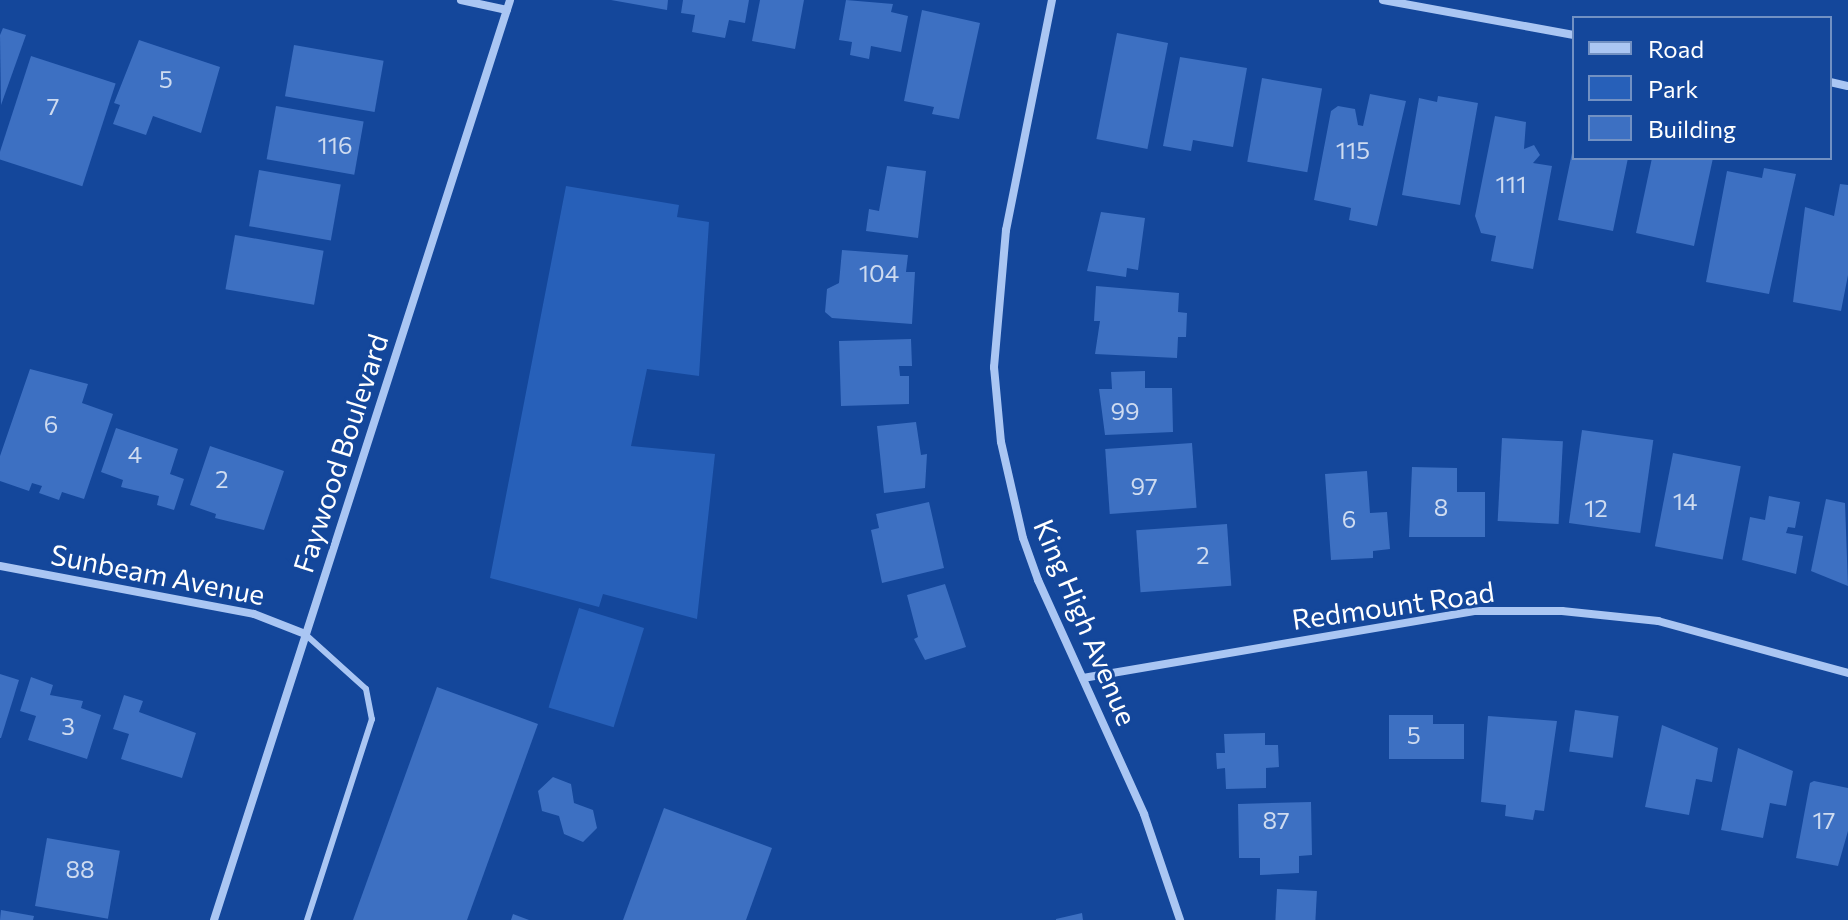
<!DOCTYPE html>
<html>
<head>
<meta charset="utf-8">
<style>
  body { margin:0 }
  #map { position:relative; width:1848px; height:920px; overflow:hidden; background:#14479b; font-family:Commissioner,sans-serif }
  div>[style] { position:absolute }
  .green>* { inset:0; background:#2760b9; transform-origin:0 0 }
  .building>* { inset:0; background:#3d70c2; transform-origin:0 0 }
  .lane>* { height:6px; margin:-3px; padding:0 3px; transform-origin:3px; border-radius:3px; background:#aac6f3 }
  .street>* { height:8px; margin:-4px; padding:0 4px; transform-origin:4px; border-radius:4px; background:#aac6f3 }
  span { translate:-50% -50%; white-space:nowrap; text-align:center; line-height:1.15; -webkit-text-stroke:6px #14479b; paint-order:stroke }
  .number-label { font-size:24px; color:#cedbf0 }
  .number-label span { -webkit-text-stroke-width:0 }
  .street-label { font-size:28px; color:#fff }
  .legend { position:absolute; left:1572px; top:16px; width:260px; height:144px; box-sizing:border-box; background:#14479b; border:2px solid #7291c3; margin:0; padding:10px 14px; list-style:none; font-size:24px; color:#fff }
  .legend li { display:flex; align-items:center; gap:16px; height:40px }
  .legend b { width:40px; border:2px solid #7291c3 }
</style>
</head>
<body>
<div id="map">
  <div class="green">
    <div style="clip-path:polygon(566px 186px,679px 205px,677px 217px,709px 222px,699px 376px,647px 369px,631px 446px,715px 454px,697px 619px,603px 594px,599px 607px,490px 578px)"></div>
    <div style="left:579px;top:608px;width:68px;height:104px;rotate:17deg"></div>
  </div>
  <div class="building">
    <div style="clip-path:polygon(611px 0,668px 0,667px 10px)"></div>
    <div style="clip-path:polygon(683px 0,749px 0,745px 23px,729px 20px,725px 38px,692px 32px,695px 15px,681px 13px)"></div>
    <div style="clip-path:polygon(760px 0,804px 0,795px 49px,752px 41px)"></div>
    <div style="clip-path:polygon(846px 0,893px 4px,891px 12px,908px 16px,901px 52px,871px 46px,869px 59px,850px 55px,852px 42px,839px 40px)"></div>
    <div style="clip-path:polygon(922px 10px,980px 23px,959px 119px,932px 114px,934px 107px,904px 101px)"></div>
    <div style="clip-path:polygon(3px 28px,26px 35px,1px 105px,0 35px)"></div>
    <div style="left:1117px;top:33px;width:52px;height:108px;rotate:11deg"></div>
    <div style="clip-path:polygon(139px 40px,220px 67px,201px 133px,153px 116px,146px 135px,113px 124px,120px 105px,114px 103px)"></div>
    <div style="left:294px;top:45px;width:91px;height:52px;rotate:10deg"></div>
    <div style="left:31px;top:56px;width:89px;height:108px;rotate:18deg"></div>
    <div style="clip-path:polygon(1180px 57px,1247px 68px,1233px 147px,1193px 140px,1191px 151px,1163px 146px)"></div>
    <div style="left:1262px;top:78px;width:61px;height:85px;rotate:10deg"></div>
    <div style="clip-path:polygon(1370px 94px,1406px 101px,1377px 226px,1349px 220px,1351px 208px,1314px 200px,1331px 111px,1338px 106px,1355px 109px,1358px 125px,1363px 126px)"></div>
    <div style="clip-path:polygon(1438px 96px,1478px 103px,1460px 205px,1402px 195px,1419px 98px,1437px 102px)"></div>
    <div style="left:276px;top:106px;width:89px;height:54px;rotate:10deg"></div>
    <div style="clip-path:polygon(1495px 116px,1526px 122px,1524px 149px,1534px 145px,1540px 155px,1533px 163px,1552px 166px,1533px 269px,1491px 261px,1496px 236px,1481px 233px,1475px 216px)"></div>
    <div style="clip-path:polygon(1573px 148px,1574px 158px,1628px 158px,1613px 231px,1558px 220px)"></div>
    <div style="clip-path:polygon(1652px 158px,1713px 158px,1694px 246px,1636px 233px)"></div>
    <div style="clip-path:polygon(887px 166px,926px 171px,918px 238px,866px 231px,869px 209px,879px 211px)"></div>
    <div style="clip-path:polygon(1764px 168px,1796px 174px,1769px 294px,1706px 282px,1727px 171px,1762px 178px)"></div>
    <div style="left:259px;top:170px;width:83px;height:57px;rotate:10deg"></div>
    <div style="clip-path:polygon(1840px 184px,1848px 185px,1848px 275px,1841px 311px,1793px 302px,1805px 207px,1834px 216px)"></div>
    <div style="clip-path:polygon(1101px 212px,1145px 218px,1138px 270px,1127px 268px,1126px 277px,1087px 271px)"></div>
    <div style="left:235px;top:235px;width:90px;height:55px;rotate:10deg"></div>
    <div style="clip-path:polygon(842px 250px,908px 255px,906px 272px,915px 272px,912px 324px,832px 318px,825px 312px,827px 289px,839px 283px)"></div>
    <div style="clip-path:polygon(1096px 286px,1179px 293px,1178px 312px,1187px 313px,1186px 337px,1178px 337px,1177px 358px,1095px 354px,1100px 321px,1094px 321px)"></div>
    <div style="clip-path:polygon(911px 339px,912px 366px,899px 366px,900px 376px,909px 376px,909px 404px,841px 406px,839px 341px)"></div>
    <div style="clip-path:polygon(30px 369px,88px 384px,82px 403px,113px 414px,84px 499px,62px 492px,59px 500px,39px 493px,42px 486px,32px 483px,29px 491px,0 481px,0 456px)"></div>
    <div style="clip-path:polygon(1145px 371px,1145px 388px,1172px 388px,1173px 432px,1105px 435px,1099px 389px,1112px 389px,1111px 372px)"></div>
    <div style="clip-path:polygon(916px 422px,921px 455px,927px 454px,925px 488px,884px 493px,877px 426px)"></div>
    <div style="clip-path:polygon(116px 428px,178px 449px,170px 474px,184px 479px,174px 510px,157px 505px,159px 496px,121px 487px,123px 480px,101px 472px)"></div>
    <div style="left:1582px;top:430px;width:72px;height:94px;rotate:8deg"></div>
    <div style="left:1502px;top:438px;width:61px;height:83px;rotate:3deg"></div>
    <div style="left:1192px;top:443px;width:65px;height:87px;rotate:86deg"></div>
    <div style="clip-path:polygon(210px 446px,284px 471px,264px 530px,215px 518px,216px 514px,190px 505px)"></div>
    <div style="left:1673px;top:453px;width:69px;height:95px;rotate:11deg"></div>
    <div style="clip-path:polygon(1412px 467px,1457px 468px,1457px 492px,1485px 492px,1485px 537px,1409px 537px)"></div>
    <div style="clip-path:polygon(1367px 471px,1370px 513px,1387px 512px,1390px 549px,1373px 551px,1373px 558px,1331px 560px,1325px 474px)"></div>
    <div style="clip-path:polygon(1769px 496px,1800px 502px,1795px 528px,1788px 527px,1786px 533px,1803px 536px,1796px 574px,1742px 560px,1750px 517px,1765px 520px)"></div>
    <div style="clip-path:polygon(1826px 499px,1845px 503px,1848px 586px,1811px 571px)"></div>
    <div style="clip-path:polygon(929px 502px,944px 568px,882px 583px,871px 530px,879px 528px,876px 514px)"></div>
    <div style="left:1227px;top:524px;width:62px;height:91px;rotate:86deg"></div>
    <div style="clip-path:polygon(945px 584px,966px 647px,925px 660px,914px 639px,918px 637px,907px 595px)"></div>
    <div style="clip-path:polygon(0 674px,19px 680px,1px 738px,0 738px)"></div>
    <div style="clip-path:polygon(31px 677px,53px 685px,50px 695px,83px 701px,81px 708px,101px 715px,87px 759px,28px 740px,36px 716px,20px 711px)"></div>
    <div style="clip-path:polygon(437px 687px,538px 724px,467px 920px,353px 920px)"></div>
    <div style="clip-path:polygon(124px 695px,143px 701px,139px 712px,196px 733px,182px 778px,121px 759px,129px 734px,113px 729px)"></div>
    <div style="left:1575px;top:710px;width:44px;height:42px;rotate:8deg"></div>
    <div style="clip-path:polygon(1389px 715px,1433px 715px,1433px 724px,1464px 724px,1464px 759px,1389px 759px)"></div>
    <div style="clip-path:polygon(1488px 716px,1557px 721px,1544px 811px,1535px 810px,1533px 820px,1505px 816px,1506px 805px,1481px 802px)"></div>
    <div style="clip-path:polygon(1662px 725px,1718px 748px,1712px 782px,1696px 779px,1689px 815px,1645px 807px)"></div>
    <div style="clip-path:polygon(1265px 733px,1265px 745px,1278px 745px,1279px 767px,1266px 768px,1266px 788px,1226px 789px,1225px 768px,1217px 769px,1216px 753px,1225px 753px,1224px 734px)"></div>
    <div style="clip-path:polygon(1738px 748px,1793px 771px,1786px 806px,1770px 803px,1763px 838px,1721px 830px)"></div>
    <div style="clip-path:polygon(553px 777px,571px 784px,574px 803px,593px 810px,597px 828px,583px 842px,564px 834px,559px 816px,542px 811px,538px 791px)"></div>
    <div style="clip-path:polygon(1814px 781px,1848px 788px,1848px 831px,1838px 866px,1796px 858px,1810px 783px)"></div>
    <div style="clip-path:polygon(1311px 802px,1312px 855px,1299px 856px,1299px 873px,1260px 875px,1260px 858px,1239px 858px,1238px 804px)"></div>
    <div style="clip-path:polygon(664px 808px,772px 848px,746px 920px,623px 920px)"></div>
    <div style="left:47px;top:838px;width:74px;height:69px;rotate:10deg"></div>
    <div style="left:1277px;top:889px;width:40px;height:31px;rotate:3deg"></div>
    <div style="clip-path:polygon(1px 910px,34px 916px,33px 920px,0 920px)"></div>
    <div style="clip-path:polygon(1082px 913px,1083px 920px,1056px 920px,1056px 919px)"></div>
    <div style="clip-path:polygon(513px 914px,529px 920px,511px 920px)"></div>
  </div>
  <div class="lane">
    <div style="left:305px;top:634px;width:82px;rotate:42deg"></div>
    <div style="left:366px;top:689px;width:31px;rotate:79deg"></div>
    <div style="left:372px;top:719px;width:211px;rotate:107.9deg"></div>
  </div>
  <div class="street">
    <div style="left:461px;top:0;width:47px;rotate:12.3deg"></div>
    <div style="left:1052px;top:0;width:235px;rotate:101.3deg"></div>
    <div style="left:1006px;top:230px;width:138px;rotate:95deg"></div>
    <div style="left:994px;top:367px;width:75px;rotate:84.7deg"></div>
    <div style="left:1001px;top:442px;width:98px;rotate:77.1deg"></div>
    <div style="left:1023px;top:538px;width:45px;rotate:70.3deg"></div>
    <div style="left:1038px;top:580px;width:257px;rotate:65.6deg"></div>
    <div style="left:1144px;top:814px;width:112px;rotate:71.2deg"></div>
    <div style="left:1383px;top:0;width:194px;rotate:10.4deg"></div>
    <div style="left:1830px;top:82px;width:18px;rotate:13deg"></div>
    <div style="left:0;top:566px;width:258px;rotate:10.7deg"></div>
    <div style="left:254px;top:614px;width:55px;rotate:21.4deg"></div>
    <div style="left:1083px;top:678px;width:397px;rotate:-9.7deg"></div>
    <div style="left:1474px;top:611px;width:88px"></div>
    <div style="left:1562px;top:611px;width:97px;rotate:5.9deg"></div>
    <div style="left:1658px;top:621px;width:197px;rotate:15.3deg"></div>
    <div style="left:214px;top:920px;width:966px;rotate:-72.16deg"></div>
  </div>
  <div class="number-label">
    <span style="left:166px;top:79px">5</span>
    <span style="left:53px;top:106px">7</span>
    <span style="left:335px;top:145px">116</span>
    <span style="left:1353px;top:150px">115</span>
    <span style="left:1511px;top:184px">111</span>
    <span style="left:879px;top:273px">104</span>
    <span style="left:1125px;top:411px">99</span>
    <span style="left:51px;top:424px">6</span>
    <span style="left:135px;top:454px">4</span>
    <span style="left:222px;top:479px">2</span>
    <span style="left:1144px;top:486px">97</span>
    <span style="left:1685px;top:501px">14</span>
    <span style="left:1441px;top:507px">8</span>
    <span style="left:1596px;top:508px">12</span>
    <span style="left:1349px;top:519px">6</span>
    <span style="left:1203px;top:555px">2</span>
    <span style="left:68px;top:726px">3</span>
    <span style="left:1414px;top:735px">5</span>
    <span style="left:1276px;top:820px">87</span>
    <span style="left:1824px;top:820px">17</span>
    <span style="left:80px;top:869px">88</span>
  </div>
  <div class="street-label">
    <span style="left:340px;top:453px;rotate:-72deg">Faywood Boulevard</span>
    <span style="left:158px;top:574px;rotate:11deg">Sunbeam Avenue</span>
    <span style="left:1393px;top:605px;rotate:-8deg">Redmount Road</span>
    <span style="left:1086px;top:622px;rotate:67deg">King High Avenue</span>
  </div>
  <ul class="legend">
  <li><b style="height:10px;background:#aac6f3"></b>Road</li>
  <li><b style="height:22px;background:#2760b9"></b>Park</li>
  <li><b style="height:22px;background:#3d70c2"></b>Building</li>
  </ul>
</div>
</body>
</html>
